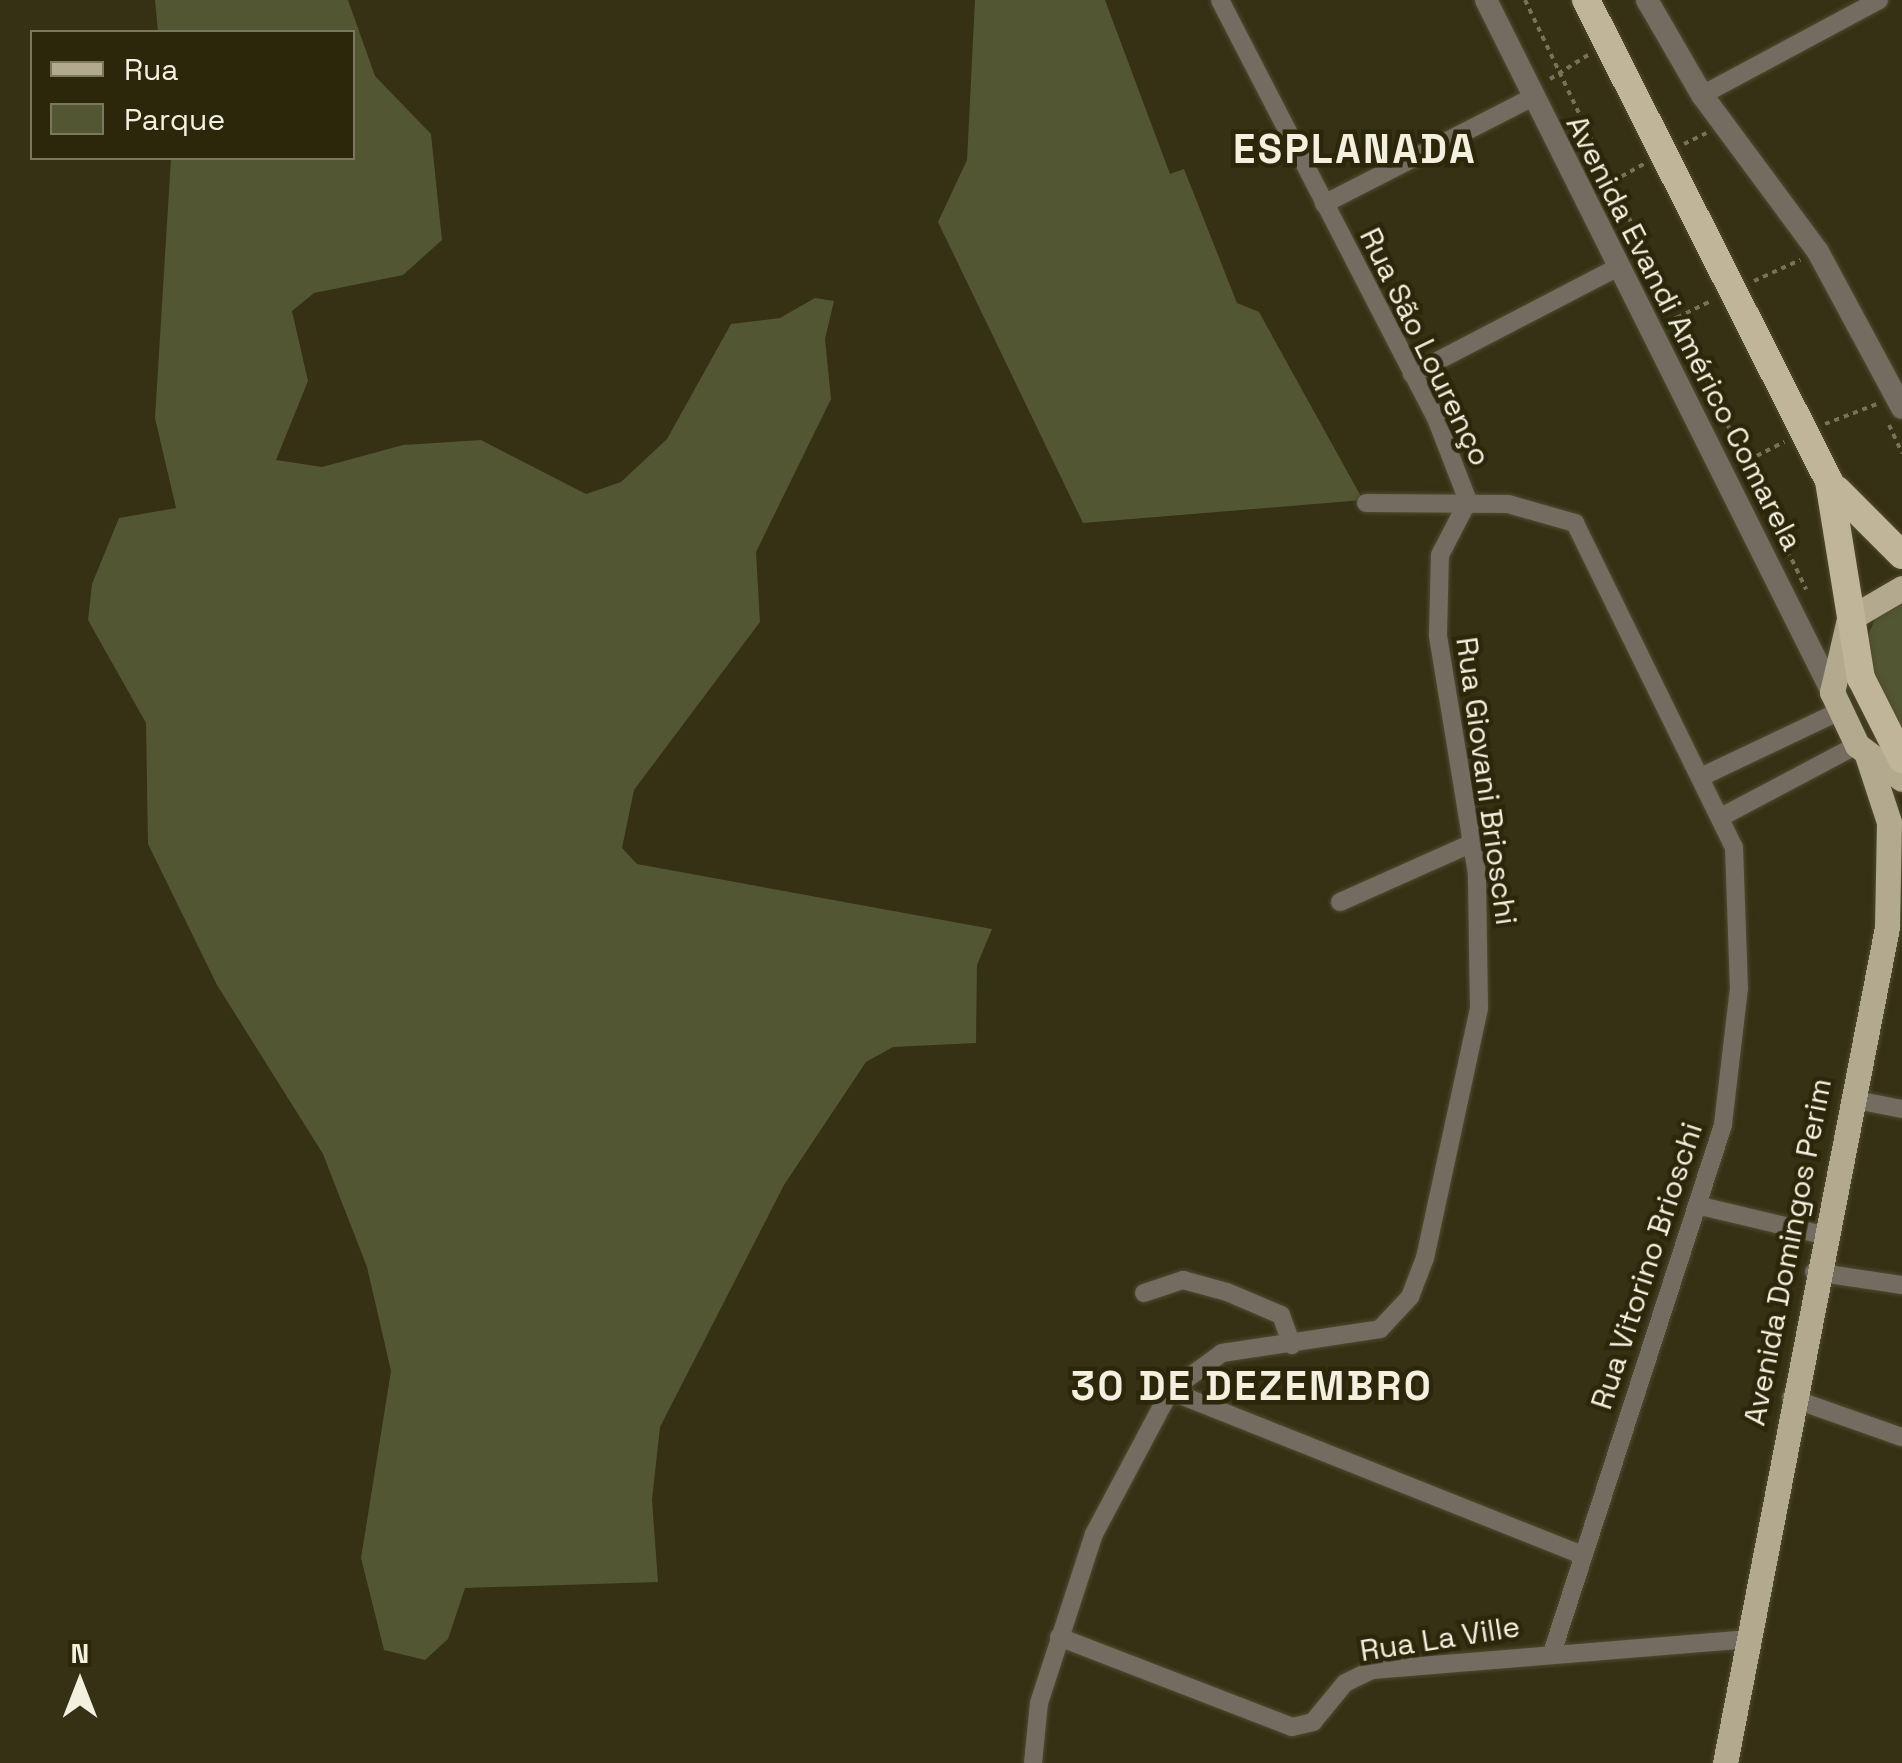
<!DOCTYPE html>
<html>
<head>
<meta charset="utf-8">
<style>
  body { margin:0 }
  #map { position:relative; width:1902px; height:1763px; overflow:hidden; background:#363014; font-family:"Space Grotesk",sans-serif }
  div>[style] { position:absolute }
  .green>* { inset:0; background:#525632 }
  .path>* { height:4px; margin-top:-2px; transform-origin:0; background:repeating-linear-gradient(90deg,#77725a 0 5px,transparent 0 10px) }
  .roads { filter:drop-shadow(0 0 2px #504b30) drop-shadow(0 0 2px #504b30) }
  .minor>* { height:18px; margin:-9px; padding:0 9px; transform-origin:9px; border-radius:9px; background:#726d60 }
  .tertiary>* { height:22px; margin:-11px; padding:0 11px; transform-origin:11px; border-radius:11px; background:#726d60 }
  .primary>* { height:25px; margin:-12.5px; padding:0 12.5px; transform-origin:12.5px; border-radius:12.5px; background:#b3a98f }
  .trunk>* { height:28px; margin:-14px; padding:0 14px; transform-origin:14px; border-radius:14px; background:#c0b598 }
  span { translate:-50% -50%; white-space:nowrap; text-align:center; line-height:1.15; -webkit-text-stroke:9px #2c260a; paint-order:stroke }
  .street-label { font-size:30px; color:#f3f0df }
  .district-label { font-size:40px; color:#f3f0df; font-weight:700; letter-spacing:2.5px }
  .legend { position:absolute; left:30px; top:30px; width:325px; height:130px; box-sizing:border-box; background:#2c260a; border:2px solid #7c775f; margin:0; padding:12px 18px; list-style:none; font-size:30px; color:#f3f0df }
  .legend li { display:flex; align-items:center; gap:20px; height:50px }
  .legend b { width:50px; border:2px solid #7c775f }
  .north { position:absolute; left:30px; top:1633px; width:100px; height:100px; -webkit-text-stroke:8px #2c260a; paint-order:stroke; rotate:0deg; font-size:28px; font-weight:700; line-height:40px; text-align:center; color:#f3f0df }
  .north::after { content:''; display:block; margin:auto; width:35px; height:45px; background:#f3f0df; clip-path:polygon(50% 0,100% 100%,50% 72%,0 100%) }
</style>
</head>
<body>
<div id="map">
  <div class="green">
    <div style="clip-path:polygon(155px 0,348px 0,375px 76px,431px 134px,442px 240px,403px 275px,314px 293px,292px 311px,308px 381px,276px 460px,322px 467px,403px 445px,481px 440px,586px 494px,621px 482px,667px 439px,731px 324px,780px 318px,815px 298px,834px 301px,825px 339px,831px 399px,756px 552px,760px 622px,634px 790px,622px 848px,637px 864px,992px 929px,977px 965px,976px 1043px,893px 1047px,866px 1062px,784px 1185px,660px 1427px,652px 1500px,658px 1582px,465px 1588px,448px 1639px,425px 1660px,384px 1650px,361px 1558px,391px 1371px,367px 1267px,323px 1154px,217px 985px,148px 844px,146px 723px,88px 620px,92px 584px,119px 518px,176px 508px,155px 418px,171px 158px,352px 158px,352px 32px,158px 32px)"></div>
    <div style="clip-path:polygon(975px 0,1105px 0,1170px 174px,1184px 169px,1237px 303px,1259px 312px,1363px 500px,1083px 523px,938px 222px,967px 160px)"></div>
    <div style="clip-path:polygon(1902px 598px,1902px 732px,1862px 649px,1878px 612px)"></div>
  </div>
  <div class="path">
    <div style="left:1525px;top:0;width:653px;rotate:64.5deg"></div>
    <div style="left:1550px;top:79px;width:45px;rotate:-32.3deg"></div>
    <div style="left:1684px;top:144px;width:25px;rotate:-26deg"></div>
    <div style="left:1604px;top:186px;width:46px;rotate:-28.8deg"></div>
    <div style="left:1754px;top:281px;width:51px;rotate:-24.5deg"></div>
    <div style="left:1668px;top:322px;width:50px;rotate:-26.1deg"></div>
    <div style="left:1825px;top:424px;width:56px;rotate:-21deg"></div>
    <div style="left:1889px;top:425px;width:31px;rotate:65deg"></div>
    <div style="left:1739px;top:465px;width:51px;rotate:-27.1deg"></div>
  </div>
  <div class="roads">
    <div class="minor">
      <div style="left:1220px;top:0;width:474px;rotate:62.7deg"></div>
      <div style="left:1437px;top:421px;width:86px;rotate:68.8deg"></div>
      <div style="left:1702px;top:95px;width:201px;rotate:-28.2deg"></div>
      <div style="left:1324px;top:204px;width:233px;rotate:-27.1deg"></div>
      <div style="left:1412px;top:374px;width:232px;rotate:-27.4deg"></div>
      <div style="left:1366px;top:503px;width:142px;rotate:0.4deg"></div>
      <div style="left:1508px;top:504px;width:70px;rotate:15.8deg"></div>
      <div style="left:1575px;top:523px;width:361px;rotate:63.9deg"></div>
      <div style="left:1734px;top:847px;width:141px;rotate:88deg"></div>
      <div style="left:1739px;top:988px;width:138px;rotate:96.7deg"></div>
      <div style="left:1723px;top:1125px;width:552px;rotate:107.94deg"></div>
      <div style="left:1703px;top:776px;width:149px;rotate:-25.4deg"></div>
      <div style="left:1723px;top:816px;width:152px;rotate:-27.9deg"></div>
      <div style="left:1340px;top:902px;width:142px;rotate:-24deg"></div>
      <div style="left:1851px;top:1099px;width:52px;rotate:11.1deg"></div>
      <div style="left:1701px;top:1206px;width:125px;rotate:13.4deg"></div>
      <div style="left:1814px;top:1272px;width:89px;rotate:8.4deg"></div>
      <div style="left:1144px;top:1293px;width:41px;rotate:-18.4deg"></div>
      <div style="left:1183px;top:1280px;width:46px;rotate:15.3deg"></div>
      <div style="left:1227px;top:1292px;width:59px;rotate:23.1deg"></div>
      <div style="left:1281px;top:1315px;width:32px;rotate:70deg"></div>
      <div style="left:1170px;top:1391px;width:441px;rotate:21.7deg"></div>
      <div style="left:1791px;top:1398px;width:118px;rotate:19.4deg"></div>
      <div style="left:1059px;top:1637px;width:250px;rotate:21.1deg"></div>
      <div style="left:1292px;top:1727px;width:22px;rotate:-13deg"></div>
      <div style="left:1313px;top:1722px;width:50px;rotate:-50.6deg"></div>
      <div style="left:1345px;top:1683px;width:30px;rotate:-26deg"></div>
      <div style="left:1372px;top:1670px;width:376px;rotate:-4.7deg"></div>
      <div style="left:1033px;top:1763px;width:60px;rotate:-84.3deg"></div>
      <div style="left:1039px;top:1703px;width:178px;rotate:-72deg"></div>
      <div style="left:1094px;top:1534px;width:162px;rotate:-62deg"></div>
      <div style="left:1170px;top:1391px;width:64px;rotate:-36.2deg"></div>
      <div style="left:1222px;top:1353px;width:160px;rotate:-8.6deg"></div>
      <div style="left:1380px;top:1329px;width:44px;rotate:-46.8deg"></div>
      <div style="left:1410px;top:1297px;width:42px;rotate:-69deg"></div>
      <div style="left:1425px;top:1258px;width:256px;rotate:-77.8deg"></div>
      <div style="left:1479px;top:1008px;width:134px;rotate:-90.9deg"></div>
      <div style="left:1477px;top:874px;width:242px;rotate:-99.3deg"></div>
      <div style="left:1438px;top:635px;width:80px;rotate:-88.6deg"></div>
      <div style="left:1440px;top:555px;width:61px;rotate:-62.6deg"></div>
    </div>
    <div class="tertiary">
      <div style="left:1486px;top:0;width:774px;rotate:63.43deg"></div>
      <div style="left:1647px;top:0;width:110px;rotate:59.9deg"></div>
      <div style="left:1702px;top:95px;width:195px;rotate:53.5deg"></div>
      <div style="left:1818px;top:252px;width:177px;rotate:61.7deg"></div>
    </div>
    <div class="primary">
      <div style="left:1902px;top:588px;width:61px;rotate:149.7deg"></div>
      <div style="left:1849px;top:619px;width:75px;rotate:103.1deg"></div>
      <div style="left:1832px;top:692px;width:59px;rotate:64.7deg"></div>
      <div style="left:1857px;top:745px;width:56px;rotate:37.1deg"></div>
      <div style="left:1725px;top:1763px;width:852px;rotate:-79.03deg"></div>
      <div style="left:1887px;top:927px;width:105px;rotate:-88.9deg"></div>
      <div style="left:1889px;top:822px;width:71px;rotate:-108.2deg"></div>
    </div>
    <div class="trunk">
      <div style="left:1586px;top:0;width:539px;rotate:63.2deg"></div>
      <div style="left:1829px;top:481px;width:200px;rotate:80.8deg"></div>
      <div style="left:1861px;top:678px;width:91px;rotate:63.2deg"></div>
      <div style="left:1837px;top:490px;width:92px;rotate:45deg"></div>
    </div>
  </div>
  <div class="street-label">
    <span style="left:1684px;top:333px;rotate:63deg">Avenida Evandi Américo Comarela</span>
    <span style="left:1425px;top:347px;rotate:64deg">Rua São Lourenço</span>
    <span style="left:1486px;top:781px;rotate:82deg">Rua Giovani Brioschi</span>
    <span style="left:1788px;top:1252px;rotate:-79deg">Avenida Domingos Perim</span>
    <span style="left:1647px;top:1266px;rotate:-72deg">Rua Vitorino Brioschi</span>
    <span style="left:1440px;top:1639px;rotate:-9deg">Rua La Ville</span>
  </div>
  <div class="district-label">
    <span style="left:1355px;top:150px">ESPLANADA</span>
    <span style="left:1252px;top:1387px">30 DE DEZEMBRO</span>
  </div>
  <ul class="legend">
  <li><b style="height:12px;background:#b3a98f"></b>Rua</li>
  <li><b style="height:28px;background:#525632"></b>Parque</li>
  </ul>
  <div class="north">N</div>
</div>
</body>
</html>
